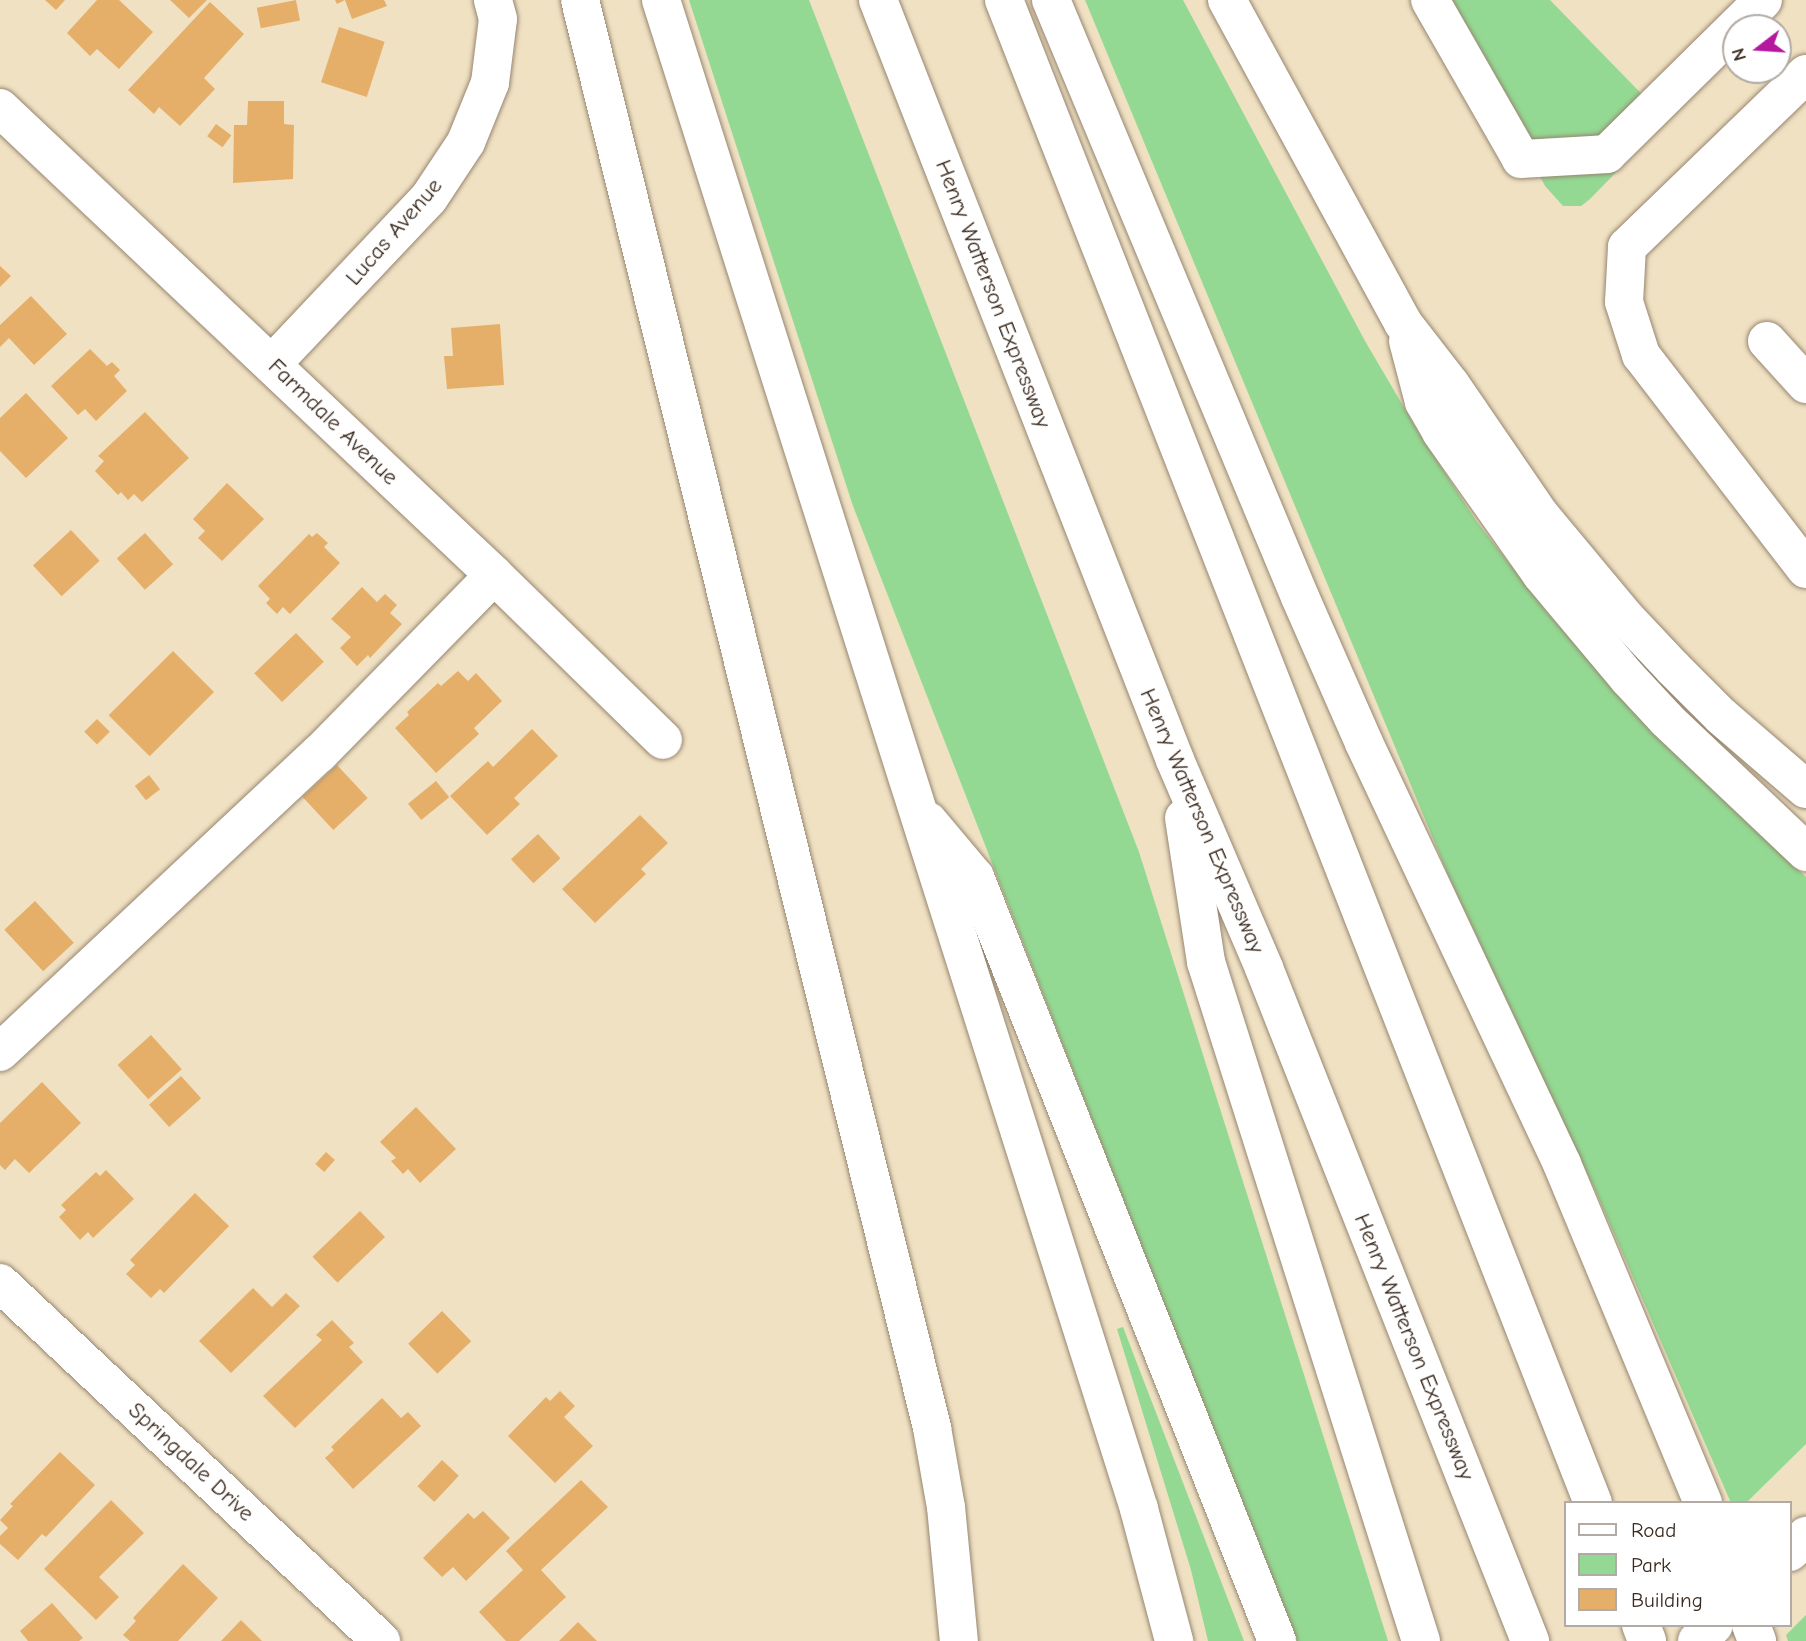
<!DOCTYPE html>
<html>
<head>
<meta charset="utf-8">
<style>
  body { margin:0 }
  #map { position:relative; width:1806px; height:1641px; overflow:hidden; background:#f0e1c3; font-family:"Comic Neue",sans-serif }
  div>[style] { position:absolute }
  .green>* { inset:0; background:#93d993 }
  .building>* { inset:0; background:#e5af6a; transform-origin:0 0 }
  .roads { filter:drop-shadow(0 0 2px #968670) drop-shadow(0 0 2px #968670) }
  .minor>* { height:38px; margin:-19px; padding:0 19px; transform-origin:19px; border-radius:19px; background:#fff }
  .major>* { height:38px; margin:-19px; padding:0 19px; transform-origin:19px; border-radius:19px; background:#fff }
  .highway>* { height:38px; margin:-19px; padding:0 19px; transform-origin:19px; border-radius:19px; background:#fff }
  span { translate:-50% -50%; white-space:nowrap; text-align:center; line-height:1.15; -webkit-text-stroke:5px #fff; paint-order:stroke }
  .street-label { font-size:23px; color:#3b2a1e }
  .legend { position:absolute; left:1564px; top:1501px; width:228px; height:126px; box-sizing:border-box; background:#fff; border:2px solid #b1aaa5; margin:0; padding:9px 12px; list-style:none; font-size:21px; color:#3b2a1e }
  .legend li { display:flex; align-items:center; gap:14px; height:35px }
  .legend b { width:35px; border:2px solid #b1aaa5 }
  .north { position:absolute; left:1722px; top:14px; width:70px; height:70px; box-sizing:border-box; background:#fff; border:2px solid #b1aaa5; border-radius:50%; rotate:253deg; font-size:19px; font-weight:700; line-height:28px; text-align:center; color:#3b2a1e }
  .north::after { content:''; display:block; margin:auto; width:24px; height:32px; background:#b5179e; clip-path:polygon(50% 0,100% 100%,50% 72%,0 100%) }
</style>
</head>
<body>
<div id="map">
  <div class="green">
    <div style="clip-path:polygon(689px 0,809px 0,1139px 852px,1388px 1641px,1295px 1641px,853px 506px)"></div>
    <div style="clip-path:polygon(1085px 0,1183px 0,1365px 341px,1419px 433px,1477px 522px,1546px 611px,1619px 695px,1696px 774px,1806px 877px,1806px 1444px,1746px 1503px,1731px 1503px,1596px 1192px,1449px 877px)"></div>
    <div style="clip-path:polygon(1448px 0,1550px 0,1667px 120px,1590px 199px,1581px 206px,1563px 206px,1545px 186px)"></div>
    <div style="clip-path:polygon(1123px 1327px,1244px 1641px,1208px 1641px,1191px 1570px,1117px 1329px)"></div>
    <div style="clip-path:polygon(1806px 1615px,1806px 1641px,1788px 1641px,1786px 1635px)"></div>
  </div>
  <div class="building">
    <div style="clip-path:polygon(45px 0,65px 0,56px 10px)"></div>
    <div style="clip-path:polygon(97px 0,119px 0,153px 32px,119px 69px,97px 49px,90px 56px,67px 33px)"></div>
    <div style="clip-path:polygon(170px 0,207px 0,189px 18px)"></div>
    <div style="left:296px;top:0;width:21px;height:40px;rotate:79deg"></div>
    <div style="clip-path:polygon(335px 0,384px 0,387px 6px,352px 19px,345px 0,337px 4px)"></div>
    <div style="clip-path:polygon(210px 2px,244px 34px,204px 78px,215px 89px,180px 126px,159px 107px,154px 114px,128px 90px)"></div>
    <div style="left:339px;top:27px;width:48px;height:58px;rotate:18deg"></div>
    <div style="clip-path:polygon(248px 101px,284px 101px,284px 124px,294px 125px,293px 179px,233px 183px,234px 125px,247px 125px)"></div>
    <div style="left:216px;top:124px;width:19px;height:15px;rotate:36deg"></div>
    <div style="clip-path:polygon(0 266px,11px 276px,0 287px)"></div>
    <div style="clip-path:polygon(31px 296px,67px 334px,34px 365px,9px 338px,0 347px,0 325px)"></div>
    <div style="clip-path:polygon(500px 324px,504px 385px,447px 389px,444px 356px,453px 356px,451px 328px)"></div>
    <div style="clip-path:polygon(90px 349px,107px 366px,112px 362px,120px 370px,114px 376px,127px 391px,96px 421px,85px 409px,78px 415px,51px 386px)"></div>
    <div style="clip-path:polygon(26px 393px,68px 438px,26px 478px,0 451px,0 418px)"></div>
    <div style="clip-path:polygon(145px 412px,189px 458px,142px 502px,134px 494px,128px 500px,121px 492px,118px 495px,95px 471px,104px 461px,98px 456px)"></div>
    <div style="clip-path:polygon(227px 483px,264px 519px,222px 561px,198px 538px,205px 531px,193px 519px)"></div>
    <div style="left:71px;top:530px;width:42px;height:52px;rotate:47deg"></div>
    <div style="left:145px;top:533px;width:42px;height:38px;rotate:48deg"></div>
    <div style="clip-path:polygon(317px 533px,328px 543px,324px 547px,340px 563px,290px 614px,283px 607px,277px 614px,266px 603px,270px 599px,258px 586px,309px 534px,312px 537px)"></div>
    <div style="clip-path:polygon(362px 587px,377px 602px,385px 594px,397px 605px,390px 613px,402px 624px,370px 658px,368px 655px,357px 666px,340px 648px,351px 637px,331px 619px)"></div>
    <div style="left:296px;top:633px;width:40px;height:58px;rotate:46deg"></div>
    <div style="left:173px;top:651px;width:58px;height:91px;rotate:45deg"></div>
    <div style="clip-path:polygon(458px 671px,468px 681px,476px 673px,502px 701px,474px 728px,479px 734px,436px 773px,395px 728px,409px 715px,407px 712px,438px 683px,441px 686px)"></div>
    <div style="left:97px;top:719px;width:18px;height:18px;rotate:45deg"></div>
    <div style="clip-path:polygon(532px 729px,558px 756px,514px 798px,520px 804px,487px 835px,450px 796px,488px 761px,493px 767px)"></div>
    <div style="left:337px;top:765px;width:45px;height:47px;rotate:47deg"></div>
    <div style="left:149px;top:775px;width:18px;height:18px;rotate:52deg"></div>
    <div style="left:436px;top:781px;width:21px;height:36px;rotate:51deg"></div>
    <div style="clip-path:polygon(640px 815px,668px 843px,641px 869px,646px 874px,595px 923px,562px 889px)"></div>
    <div style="left:538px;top:834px;width:33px;height:37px;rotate:47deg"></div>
    <div style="left:35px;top:901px;width:57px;height:42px;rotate:47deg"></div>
    <div style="left:151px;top:1035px;width:46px;height:45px;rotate:48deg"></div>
    <div style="left:181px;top:1076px;width:30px;height:43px;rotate:48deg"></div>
    <div style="clip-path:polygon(42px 1082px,81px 1123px,29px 1173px,15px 1159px,5px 1170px,0 1165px,0 1123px)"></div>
    <div style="clip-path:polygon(416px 1107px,456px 1149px,420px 1183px,408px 1169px,403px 1174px,391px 1161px,396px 1158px,380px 1142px)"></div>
    <div style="left:326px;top:1152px;width:12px;height:16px;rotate:42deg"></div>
    <div style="clip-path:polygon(106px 1170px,134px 1199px,93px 1238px,88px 1232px,80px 1240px,59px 1217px,66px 1210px,61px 1205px,96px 1172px,100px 1176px)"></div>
    <div style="clip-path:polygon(195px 1193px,229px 1226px,164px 1293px,160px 1289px,151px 1298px,126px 1274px,135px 1265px,130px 1260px)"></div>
    <div style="left:360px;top:1211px;width:36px;height:66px;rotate:46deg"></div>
    <div style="clip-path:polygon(253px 1288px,272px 1307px,286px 1293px,300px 1306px,231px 1373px,199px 1341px)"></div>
    <div style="left:442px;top:1311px;width:42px;height:47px;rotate:46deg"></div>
    <div style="clip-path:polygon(332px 1320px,354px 1343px,349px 1347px,363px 1362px,295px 1428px,263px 1396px,322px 1340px,316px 1335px)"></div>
    <div style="clip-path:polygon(560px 1391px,575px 1406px,564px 1417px,593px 1446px,555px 1483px,508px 1436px,546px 1397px,550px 1401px)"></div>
    <div style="clip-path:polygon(382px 1398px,401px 1418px,408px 1412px,421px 1426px,353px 1489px,325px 1458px,334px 1450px,331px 1447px)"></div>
    <div style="clip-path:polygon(60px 1452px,95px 1485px,46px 1537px,42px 1534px,18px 1560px,0 1544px,0 1536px,8px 1528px,0 1520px,13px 1506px,10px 1504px)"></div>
    <div style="left:442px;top:1460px;width:23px;height:36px;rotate:43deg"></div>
    <div style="clip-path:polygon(581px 1480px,608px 1507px,541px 1570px,566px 1597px,519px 1641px,506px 1641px,479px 1612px,523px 1570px,506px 1551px)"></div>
    <div style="clip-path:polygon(111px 1500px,144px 1533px,99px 1577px,119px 1597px,96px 1620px,44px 1569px)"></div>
    <div style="clip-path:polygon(483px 1511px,510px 1538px,466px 1581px,453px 1567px,442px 1577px,423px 1558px,468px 1513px,474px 1519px)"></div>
    <div style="clip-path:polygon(183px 1564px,218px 1598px,178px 1641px,130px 1641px,123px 1635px,136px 1621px,133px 1618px)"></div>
    <div style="clip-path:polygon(52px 1603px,83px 1638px,79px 1641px,28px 1641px,20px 1631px)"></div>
    <div style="clip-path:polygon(241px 1620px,262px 1641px,221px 1641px)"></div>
    <div style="clip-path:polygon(578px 1622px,597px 1641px,559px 1641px)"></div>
  </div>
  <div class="roads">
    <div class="minor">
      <div style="left:1430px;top:0;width:183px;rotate:60.2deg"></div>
      <div style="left:1521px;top:159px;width:86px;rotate:-3.3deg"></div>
      <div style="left:1607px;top:154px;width:219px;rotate:-44.6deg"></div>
      <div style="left:1806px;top:74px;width:249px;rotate:136deg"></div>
      <div style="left:1627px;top:247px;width:55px;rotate:93.1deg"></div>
      <div style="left:1624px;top:302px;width:56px;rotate:72.2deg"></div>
      <div style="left:1641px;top:355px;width:270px;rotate:52.4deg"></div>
      <div style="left:0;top:108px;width:680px;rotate:43.39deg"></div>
      <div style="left:494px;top:575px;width:236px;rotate:44.3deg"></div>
      <div style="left:1767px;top:341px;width:58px;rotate:47.8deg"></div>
      <div style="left:272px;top:364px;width:228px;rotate:-46.6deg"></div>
      <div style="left:429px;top:198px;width:67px;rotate:-56.5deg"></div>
      <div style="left:466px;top:142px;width:64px;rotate:-67.9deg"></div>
      <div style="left:490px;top:83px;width:64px;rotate:-82.9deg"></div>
      <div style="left:498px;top:19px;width:20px;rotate:-105deg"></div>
      <div style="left:0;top:1052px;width:437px;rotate:-43.1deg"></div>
      <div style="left:319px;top:754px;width:250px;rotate:-45.6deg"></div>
      <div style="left:0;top:1283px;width:523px;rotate:43.22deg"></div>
    </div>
    <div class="major">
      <div style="left:1790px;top:1552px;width:23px;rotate:-45deg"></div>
      <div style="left:1697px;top:1641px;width:23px;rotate:-43deg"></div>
    </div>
    <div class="highway">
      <div style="left:580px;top:0;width:1471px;rotate:76.15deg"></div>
      <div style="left:932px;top:1428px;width:80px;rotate:80deg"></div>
      <div style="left:946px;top:1507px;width:135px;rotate:84.5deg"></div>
      <div style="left:661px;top:0;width:1583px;rotate:72.42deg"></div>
      <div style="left:1139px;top:1509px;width:137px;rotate:75.1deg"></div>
      <div style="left:878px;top:0;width:816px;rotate:68.65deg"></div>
      <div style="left:1175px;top:760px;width:226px;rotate:66.8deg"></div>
      <div style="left:1264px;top:968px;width:724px;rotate:68.43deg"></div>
      <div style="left:1004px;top:0;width:1614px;rotate:68.6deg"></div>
      <div style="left:1051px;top:0;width:647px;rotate:67.36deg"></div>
      <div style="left:1300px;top:597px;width:159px;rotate:66.3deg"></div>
      <div style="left:1364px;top:743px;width:465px;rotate:64.8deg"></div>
      <div style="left:1562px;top:1164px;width:367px;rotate:67.4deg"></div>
      <div style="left:1227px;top:0;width:368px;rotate:61.4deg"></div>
      <div style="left:1403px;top:323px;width:78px;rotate:52.3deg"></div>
      <div style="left:1451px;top:385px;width:158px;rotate:55.6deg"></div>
      <div style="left:1540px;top:515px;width:133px;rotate:50.2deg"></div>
      <div style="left:1625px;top:617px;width:70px;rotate:46.7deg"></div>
      <div style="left:1673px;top:668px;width:68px;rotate:45deg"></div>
      <div style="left:1721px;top:716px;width:112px;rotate:40.7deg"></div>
      <div style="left:1408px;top:341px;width:63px;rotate:75.3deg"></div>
      <div style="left:1424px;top:402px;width:34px;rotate:60deg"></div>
      <div style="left:1441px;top:432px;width:174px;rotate:54.8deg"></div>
      <div style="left:1541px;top:574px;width:136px;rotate:50.1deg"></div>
      <div style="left:1628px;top:678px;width:57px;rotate:47.1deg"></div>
      <div style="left:1667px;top:720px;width:192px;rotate:43.5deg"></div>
      <div style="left:1184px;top:818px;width:146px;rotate:81.3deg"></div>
      <div style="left:1206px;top:962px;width:712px;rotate:72.43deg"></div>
      <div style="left:928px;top:821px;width:73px;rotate:50deg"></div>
      <div style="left:975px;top:877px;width:822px;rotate:68.43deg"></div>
      <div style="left:1641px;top:1625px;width:17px;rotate:69deg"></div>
      <div style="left:1751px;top:1625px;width:17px;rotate:69deg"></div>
    </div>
  </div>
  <div class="street-label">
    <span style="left:394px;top:232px;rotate:-49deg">Lucas Avenue</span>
    <span style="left:993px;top:294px;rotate:69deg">Henry Watterson Expressway</span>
    <span style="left:333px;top:422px;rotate:44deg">Farmdale Avenue</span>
    <span style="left:1202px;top:821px;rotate:67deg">Henry Watterson Expressway</span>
    <span style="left:1414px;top:1347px;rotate:68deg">Henry Watterson Expressway</span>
    <span style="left:191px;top:1462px;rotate:43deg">Springdale Drive</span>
  </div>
  <ul class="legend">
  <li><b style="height:9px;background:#fff"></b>Road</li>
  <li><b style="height:19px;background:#93d993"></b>Park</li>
  <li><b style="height:19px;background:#e5af6a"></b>Building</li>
  </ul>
  <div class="north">N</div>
</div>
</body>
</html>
